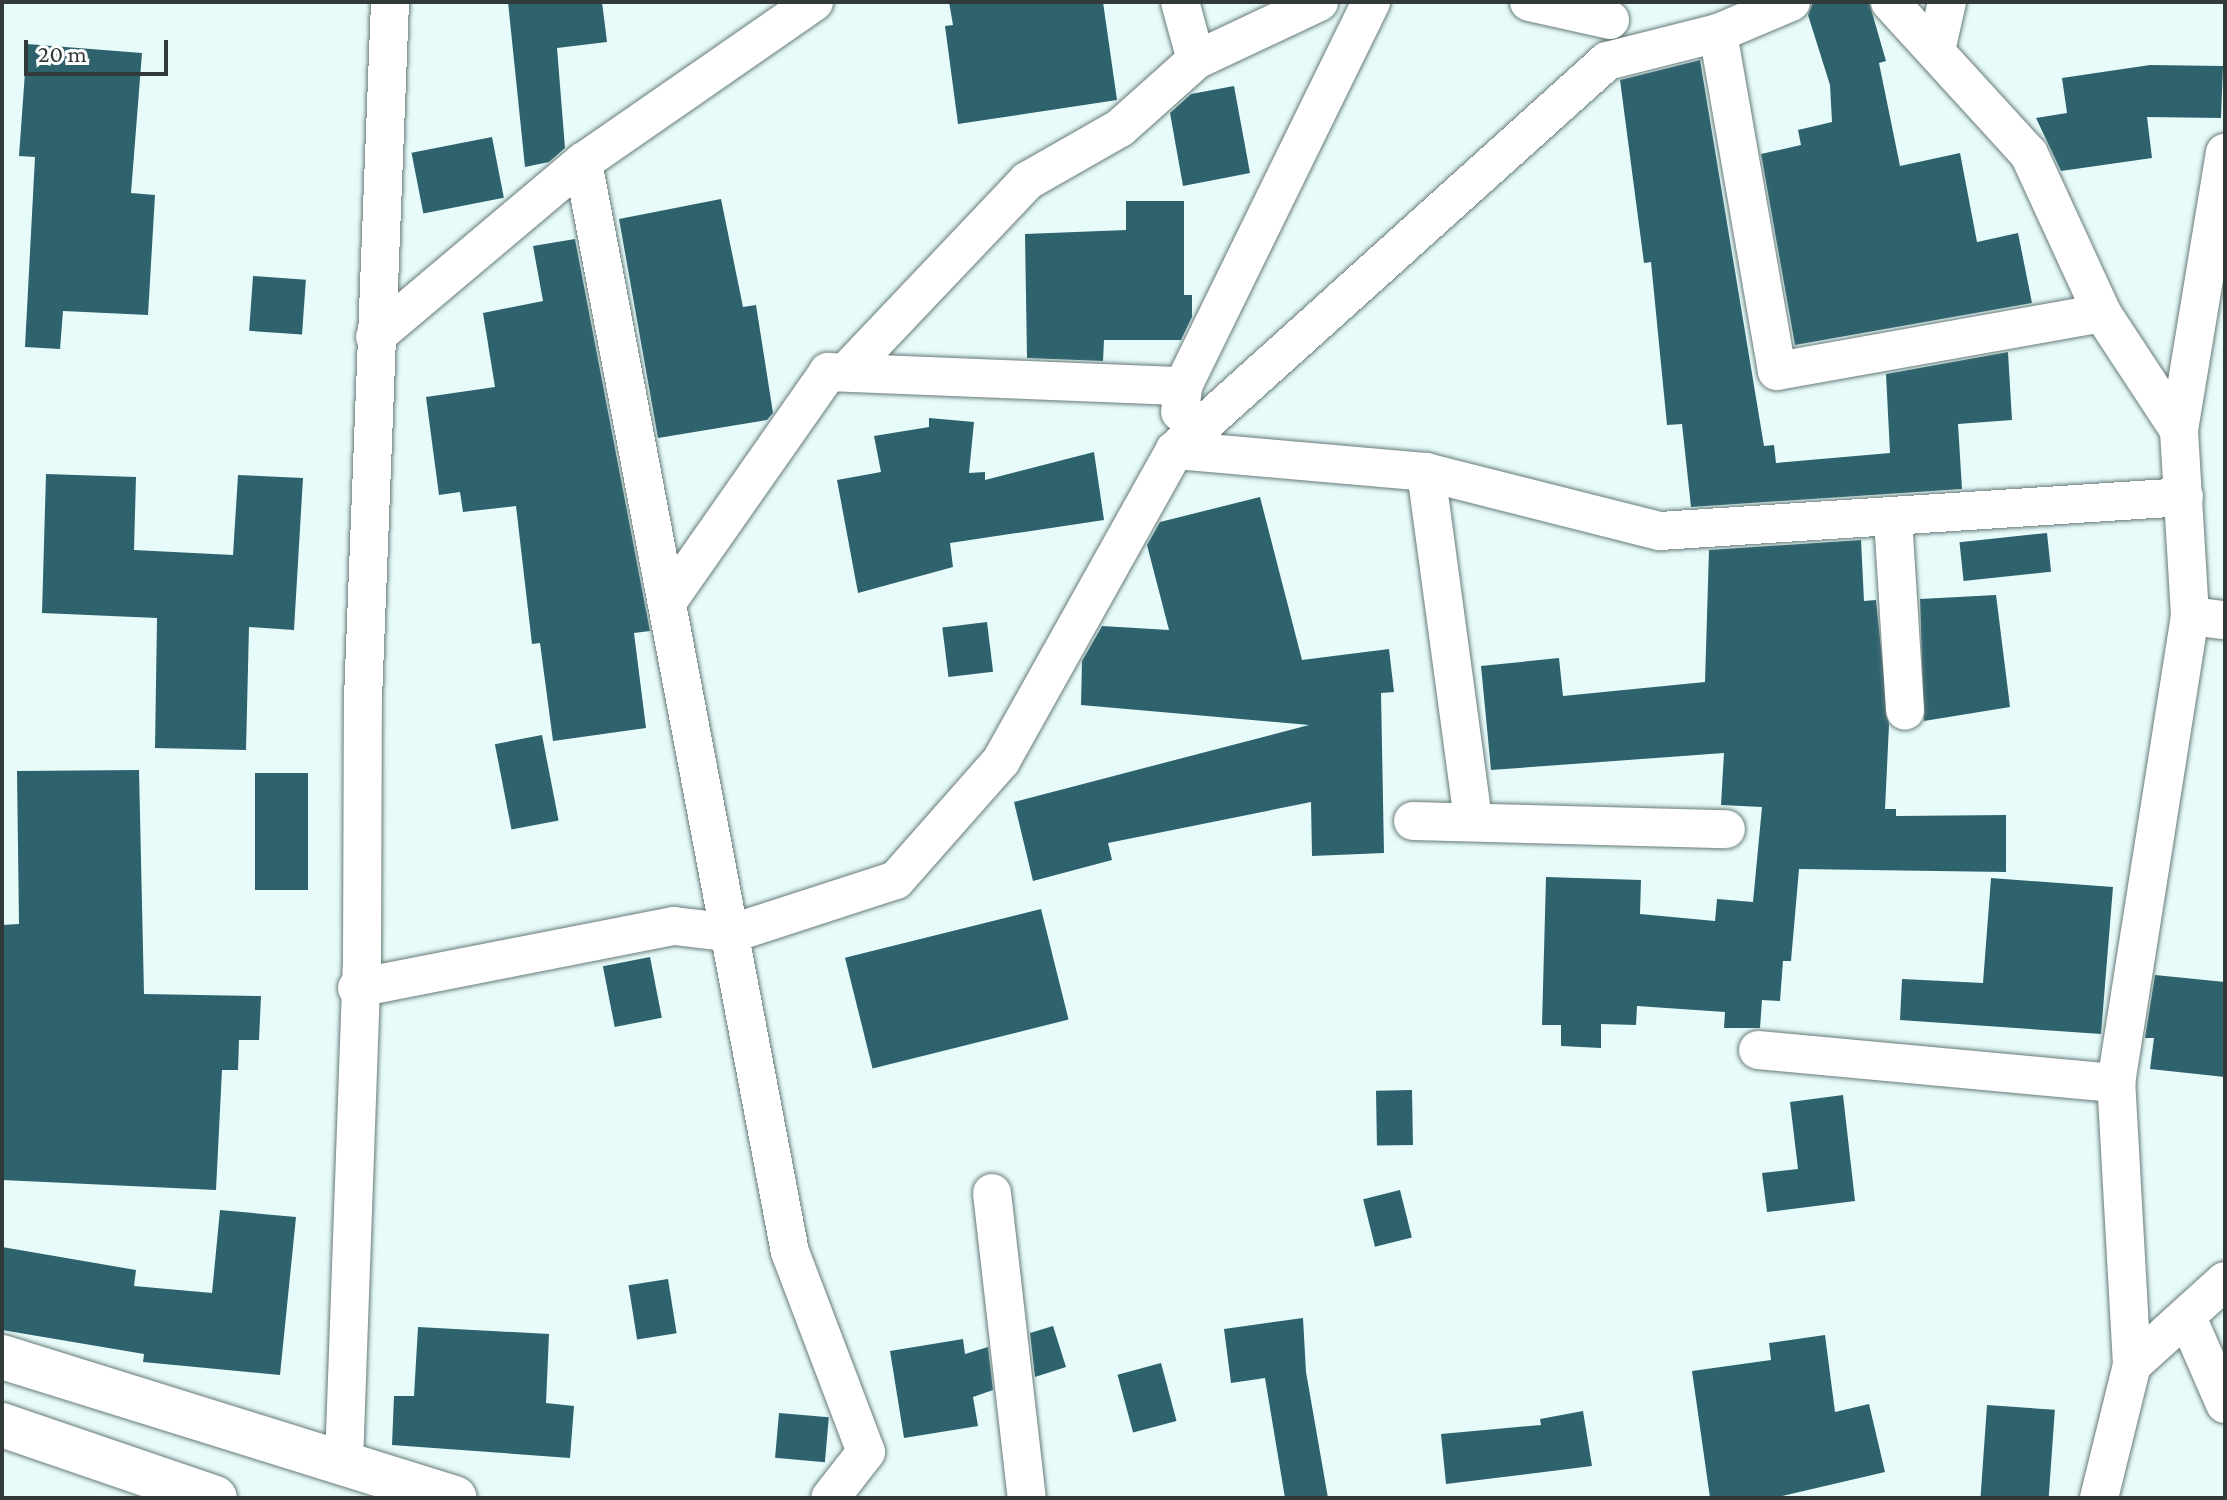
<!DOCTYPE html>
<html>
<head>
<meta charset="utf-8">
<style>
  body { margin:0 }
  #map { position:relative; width:2227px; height:1500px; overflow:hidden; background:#e7fbfa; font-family:"Crimson Pro",serif }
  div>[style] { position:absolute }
  .building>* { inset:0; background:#2e636e; transform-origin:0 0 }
  .roads { filter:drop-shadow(0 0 2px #677a79) drop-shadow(0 0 2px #677a79) }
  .minor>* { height:38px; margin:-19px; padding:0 19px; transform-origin:19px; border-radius:19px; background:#fff }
  .primary>* { height:44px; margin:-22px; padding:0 22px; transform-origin:22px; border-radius:22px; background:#fff }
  span { translate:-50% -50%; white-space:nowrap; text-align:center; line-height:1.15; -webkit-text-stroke:8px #fff; paint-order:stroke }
  .frame { position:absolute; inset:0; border:4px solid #313939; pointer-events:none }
  .scale { position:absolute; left:24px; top:40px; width:144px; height:36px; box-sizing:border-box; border:4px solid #313939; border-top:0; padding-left:10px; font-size:24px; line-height:28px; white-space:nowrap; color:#313939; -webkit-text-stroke:6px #fff; paint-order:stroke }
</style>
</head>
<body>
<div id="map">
  <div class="building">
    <div style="clip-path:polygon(508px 2px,602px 2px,607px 42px,557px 48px,565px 148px,549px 162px,525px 167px)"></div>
    <div style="clip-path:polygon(949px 2px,1103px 2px,1117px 100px,958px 124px,945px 26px,953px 25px)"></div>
    <div style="clip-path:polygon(1813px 2px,1869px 2px,1886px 61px,1879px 63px,1900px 166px,1960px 153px,1977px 242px,2018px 233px,2032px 303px,1795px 345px,1761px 154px,1801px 145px,1798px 130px,1832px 122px,1830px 85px,1808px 15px)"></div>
    <div style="clip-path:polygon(27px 44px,142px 53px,131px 193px,155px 195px,148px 315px,63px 311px,60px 349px,25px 347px,35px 157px,19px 156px)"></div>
    <div style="clip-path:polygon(1700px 60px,1764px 446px,1774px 445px,1776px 463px,1890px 453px,1886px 374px,2008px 352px,2012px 420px,1958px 424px,1962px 489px,1691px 507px,1682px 424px,1667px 425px,1651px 262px,1644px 263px,1620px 80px)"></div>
    <div style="clip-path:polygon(2150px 65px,2223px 66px,2221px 118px,2147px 117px,2152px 158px,2061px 171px,2036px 118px,2067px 113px,2062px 78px)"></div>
    <div style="clip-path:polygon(1234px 86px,1250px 173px,1183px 186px,1170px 113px,1191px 94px)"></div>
    <div style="left:492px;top:137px;width:62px;height:82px;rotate:79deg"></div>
    <div style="clip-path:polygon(721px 199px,743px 307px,756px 305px,773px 413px,767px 420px,658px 438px,619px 219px)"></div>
    <div style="clip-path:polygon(1126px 201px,1184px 201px,1184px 295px,1192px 295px,1192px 317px,1181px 340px,1104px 340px,1103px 361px,1027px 358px,1025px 234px,1126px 230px)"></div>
    <div style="clip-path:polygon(575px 239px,650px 631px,634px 633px,646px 728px,553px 741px,540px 643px,532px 644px,516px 506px,463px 512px,460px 492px,439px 495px,426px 397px,495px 387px,483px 313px,543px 301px,533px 246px)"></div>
    <div style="left:253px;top:276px;width:53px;height:55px;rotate:4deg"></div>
    <div style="clip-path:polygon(929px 418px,974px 422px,969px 473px,985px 472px,985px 480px,1094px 452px,1104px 520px,950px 543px,953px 567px,858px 593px,837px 480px,881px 472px,874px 436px,929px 427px)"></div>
    <div style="clip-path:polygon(46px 474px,136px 477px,134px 550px,233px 555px,238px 475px,303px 478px,294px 630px,249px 627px,246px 750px,155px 748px,157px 618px,42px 613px)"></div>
    <div style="clip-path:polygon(1260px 497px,1302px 660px,1389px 649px,1394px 692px,1381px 693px,1384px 853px,1312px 856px,1311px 802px,1108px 843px,1112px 860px,1033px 881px,1014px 802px,1309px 725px,1081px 705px,1082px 661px,1102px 626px,1169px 630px,1147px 545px,1160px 522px)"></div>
    <div style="left:2047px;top:533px;width:39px;height:88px;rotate:84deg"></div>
    <div style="clip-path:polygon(1861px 540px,1864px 601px,1876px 600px,1889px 725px,1885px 809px,1896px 809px,1896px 816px,2006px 815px,2006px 872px,1799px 869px,1791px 961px,1783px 961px,1780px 1001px,1762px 1000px,1760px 1028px,1724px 1028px,1725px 1012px,1637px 1006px,1636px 1025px,1601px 1024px,1601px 1048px,1561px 1046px,1561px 1025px,1542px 1025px,1546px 877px,1641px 880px,1640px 914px,1715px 921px,1717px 899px,1753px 902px,1762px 807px,1721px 805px,1724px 753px,1491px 770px,1481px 666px,1559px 658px,1563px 696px,1705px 682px,1709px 550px)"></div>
    <div style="clip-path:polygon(1996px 595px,2010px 707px,1924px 721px,1920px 599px)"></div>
    <div style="left:987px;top:622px;width:50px;height:45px;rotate:83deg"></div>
    <div style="left:542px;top:735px;width:87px;height:48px;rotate:79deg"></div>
    <div style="clip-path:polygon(139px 770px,144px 994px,261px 996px,259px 1040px,239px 1040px,238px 1070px,222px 1070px,216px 1190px,2px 1180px,2px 925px,19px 924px,17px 771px)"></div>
    <div style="left:255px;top:773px;width:53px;height:117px"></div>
    <div style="clip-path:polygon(1991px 878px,2113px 887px,2101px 1034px,1900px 1020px,1902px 979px,1983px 983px)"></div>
    <div style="left:1041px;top:909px;width:114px;height:202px;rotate:76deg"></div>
    <div style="left:650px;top:957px;width:62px;height:48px;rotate:79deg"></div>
    <div style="clip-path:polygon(2155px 975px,2225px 982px,2225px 1077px,2150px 1069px,2154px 1038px,2145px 1038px)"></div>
    <div style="left:1412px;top:1090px;width:55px;height:36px;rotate:89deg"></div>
    <div style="clip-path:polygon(1843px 1095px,1855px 1201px,1767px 1212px,1762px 1173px,1798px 1169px,1790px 1102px)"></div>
    <div style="left:1400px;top:1190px;width:49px;height:38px;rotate:76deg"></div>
    <div style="clip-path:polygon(220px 1210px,296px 1217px,280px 1375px,143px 1362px,144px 1354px,2px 1330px,2px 1247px,136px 1270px,134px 1286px,212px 1293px)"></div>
    <div style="left:668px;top:1279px;width:55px;height:40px;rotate:81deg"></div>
    <div style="clip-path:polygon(1303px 1318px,1306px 1372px,1328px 1498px,1285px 1498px,1265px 1378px,1231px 1383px,1224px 1329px)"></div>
    <div style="clip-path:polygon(1053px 1326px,1066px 1367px,1035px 1377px,1030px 1333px)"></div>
    <div style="clip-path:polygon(418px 1327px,549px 1334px,546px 1403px,574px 1406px,570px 1458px,392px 1445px,394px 1396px,414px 1396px)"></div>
    <div style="clip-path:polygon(1825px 1335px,1835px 1412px,1869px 1404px,1885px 1472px,1774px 1498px,1710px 1498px,1692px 1371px,1771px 1360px,1769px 1343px)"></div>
    <div style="clip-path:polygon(963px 1339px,965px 1354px,988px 1347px,993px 1390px,973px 1397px,978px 1426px,904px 1438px,890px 1351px)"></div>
    <div style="left:1161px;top:1363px;width:60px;height:45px;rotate:75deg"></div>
    <div style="left:1987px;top:1405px;width:68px;height:93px;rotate:4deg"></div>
    <div style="clip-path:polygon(1583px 1411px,1592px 1466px,1446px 1484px,1441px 1434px,1541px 1425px,1540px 1419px)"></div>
    <div style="left:779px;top:1413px;width:50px;height:45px;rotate:5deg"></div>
  </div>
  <div class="roads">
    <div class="minor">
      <div style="left:1529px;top:2px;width:83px;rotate:12.5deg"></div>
      <div style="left:1791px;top:2px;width:79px;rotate:157deg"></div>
      <div style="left:1718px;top:33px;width:343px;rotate:80.1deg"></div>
      <div style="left:1777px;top:371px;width:330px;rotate:-10.1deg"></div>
      <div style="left:1890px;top:2px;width:206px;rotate:47.6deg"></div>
      <div style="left:2029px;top:154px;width:175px;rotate:65.3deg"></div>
      <div style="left:2102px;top:313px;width:140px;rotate:56.7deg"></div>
      <div style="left:1937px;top:46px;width:45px;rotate:-77.2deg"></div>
      <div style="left:1196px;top:60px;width:136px;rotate:-25.2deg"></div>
      <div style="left:583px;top:162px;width:1109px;rotate:79.25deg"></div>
      <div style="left:790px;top:1252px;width:214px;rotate:69.2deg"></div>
      <div style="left:866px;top:1452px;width:58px;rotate:128deg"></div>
      <div style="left:375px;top:337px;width:272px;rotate:-40.1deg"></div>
      <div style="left:583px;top:162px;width:281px;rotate:-34.7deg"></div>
      <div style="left:847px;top:371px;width:262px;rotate:-46.5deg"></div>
      <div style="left:1027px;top:181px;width:107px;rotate:-29.7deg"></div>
      <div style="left:1120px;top:128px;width:102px;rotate:-41.8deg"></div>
      <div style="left:1196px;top:60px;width:60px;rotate:-105.4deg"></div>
      <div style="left:1180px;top:412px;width:26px;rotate:-83deg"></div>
      <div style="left:1183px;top:386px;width:428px;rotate:-63.9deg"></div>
      <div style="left:1175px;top:450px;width:252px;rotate:5deg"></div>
      <div style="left:1426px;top:472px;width:241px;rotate:14.2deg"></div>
      <div style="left:1660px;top:531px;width:525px;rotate:-3.71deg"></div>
      <div style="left:1426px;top:472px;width:350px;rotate:82.3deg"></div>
      <div style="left:1893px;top:519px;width:192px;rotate:86.4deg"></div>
      <div style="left:670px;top:598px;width:276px;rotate:-55deg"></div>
      <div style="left:828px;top:372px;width:355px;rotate:2.3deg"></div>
      <div style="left:2190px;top:616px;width:35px;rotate:7deg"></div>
      <div style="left:1413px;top:821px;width:313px;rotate:1.5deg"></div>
      <div style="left:357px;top:988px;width:323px;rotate:-11.1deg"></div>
      <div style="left:674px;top:926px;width:59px;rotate:6.8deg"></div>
      <div style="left:733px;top:933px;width:171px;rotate:-18deg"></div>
      <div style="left:896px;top:880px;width:159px;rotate:-48.6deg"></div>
      <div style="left:1001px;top:761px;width:356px;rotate:-60.8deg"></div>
      <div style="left:1175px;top:450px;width:581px;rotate:-42deg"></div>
      <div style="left:1607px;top:61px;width:114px;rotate:-14.2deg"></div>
      <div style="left:1758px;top:1050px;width:360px;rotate:5.3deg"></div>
      <div style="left:992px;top:1193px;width:307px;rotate:83.5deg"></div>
      <div style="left:2187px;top:1317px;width:95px;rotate:66.4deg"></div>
      <div style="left:2132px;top:1365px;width:125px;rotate:-42.1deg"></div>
      <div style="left:344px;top:1462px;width:502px;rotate:-87.95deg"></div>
      <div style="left:362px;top:960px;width:261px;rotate:-89.8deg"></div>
      <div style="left:363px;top:699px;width:698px;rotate:-87.78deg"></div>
      <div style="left:2099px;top:1498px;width:137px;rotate:-76.1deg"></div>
      <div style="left:2132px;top:1365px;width:282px;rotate:-93.2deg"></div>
      <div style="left:2116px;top:1083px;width:473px;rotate:-81deg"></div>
      <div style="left:2190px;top:616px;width:186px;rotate:-93.4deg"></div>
      <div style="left:2179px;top:430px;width:281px;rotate:-80.6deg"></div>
    </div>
    <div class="primary">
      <div style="left:2px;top:1357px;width:474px;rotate:17.3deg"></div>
      <div style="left:2px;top:1425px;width:225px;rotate:18.9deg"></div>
    </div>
  </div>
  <div class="frame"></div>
  <div class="scale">20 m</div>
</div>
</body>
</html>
